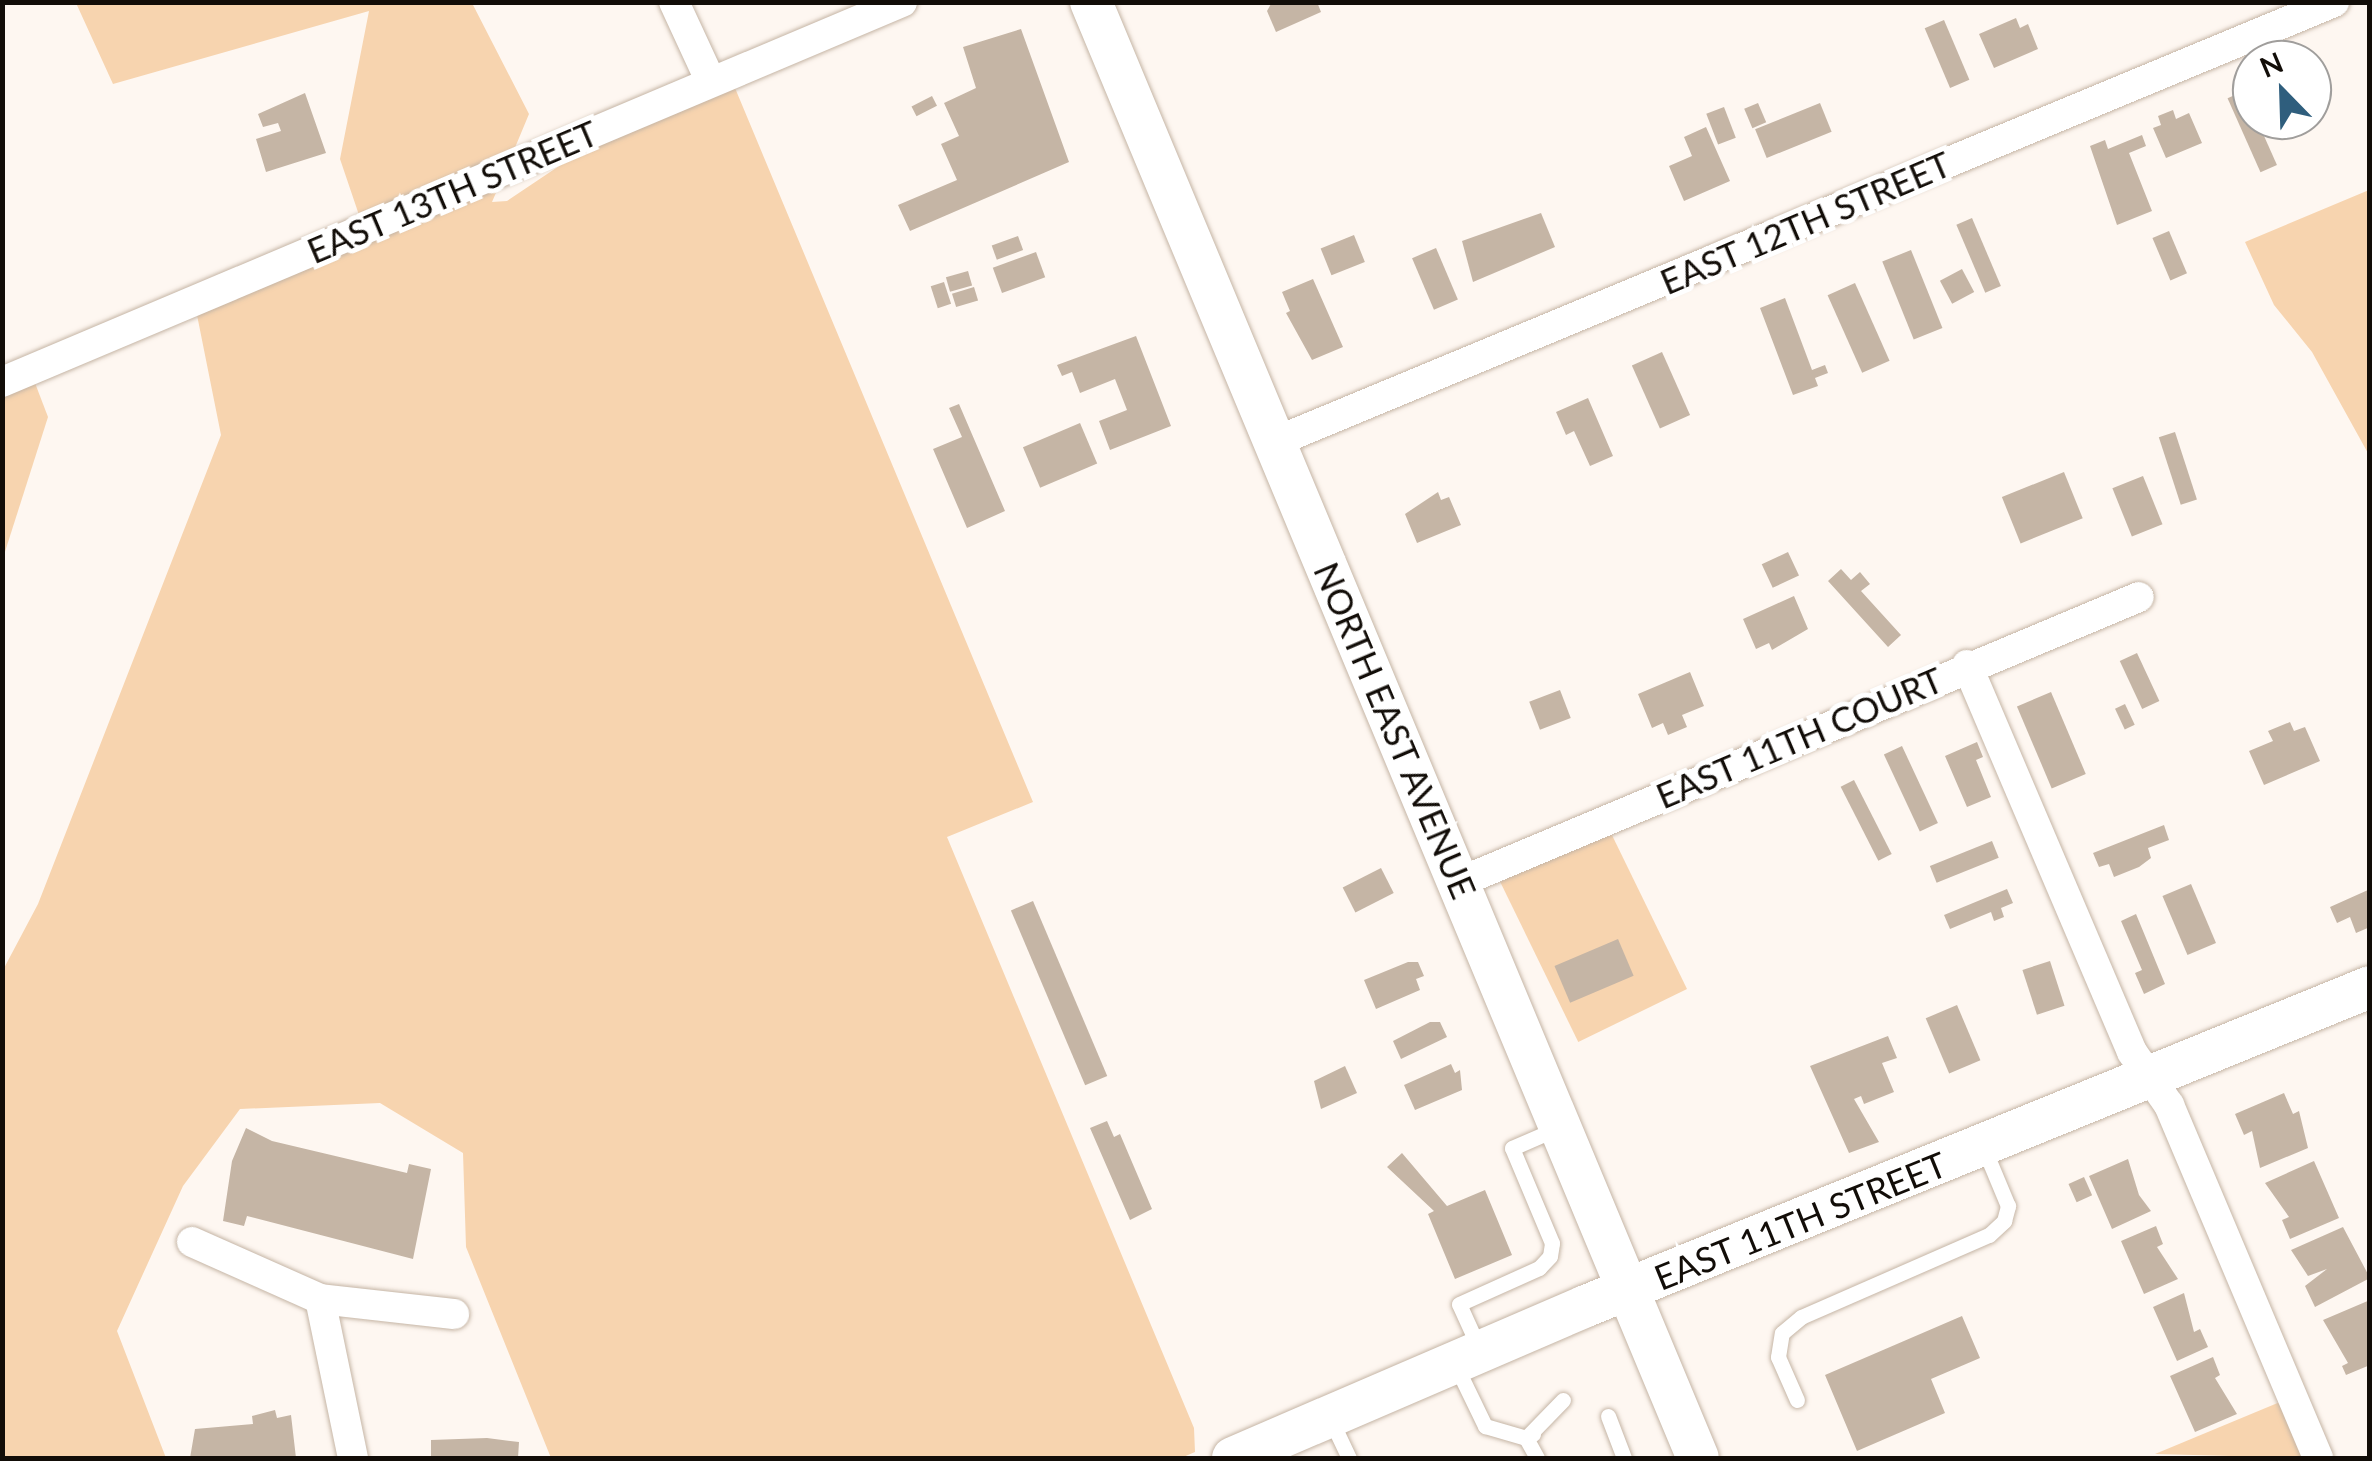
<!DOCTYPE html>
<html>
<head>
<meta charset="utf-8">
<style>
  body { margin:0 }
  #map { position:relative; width:2372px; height:1461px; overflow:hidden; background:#fef7f1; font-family:Lato,sans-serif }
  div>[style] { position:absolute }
  .green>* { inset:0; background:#f7d4af; transform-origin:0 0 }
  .building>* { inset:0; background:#c5b5a5; transform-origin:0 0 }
  .roads { filter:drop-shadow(0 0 2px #c5b5a5) drop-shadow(0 0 2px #c5b5a5) }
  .lane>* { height:15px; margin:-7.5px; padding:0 7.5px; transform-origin:7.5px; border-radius:7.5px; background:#fff }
  .street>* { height:30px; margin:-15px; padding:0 15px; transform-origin:15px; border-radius:15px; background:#fff }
  .secondary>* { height:42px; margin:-21px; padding:0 21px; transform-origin:21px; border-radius:21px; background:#fff }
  span { translate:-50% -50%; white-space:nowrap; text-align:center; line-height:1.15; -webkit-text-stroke:10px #fff; paint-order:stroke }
  .street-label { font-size:35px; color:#120d08 }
  .frame { position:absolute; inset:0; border:5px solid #120d08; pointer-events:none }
  .north { position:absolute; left:2232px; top:40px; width:100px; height:100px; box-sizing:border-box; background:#fff; border:2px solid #a09e9c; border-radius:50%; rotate:337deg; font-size:28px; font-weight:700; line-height:40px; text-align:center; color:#120d08 }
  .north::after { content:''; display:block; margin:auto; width:35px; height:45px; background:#2f5e7d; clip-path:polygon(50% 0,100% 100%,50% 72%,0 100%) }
</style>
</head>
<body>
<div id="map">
  <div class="green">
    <div style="clip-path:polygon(76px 3px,472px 3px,529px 114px,514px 150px,359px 215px,340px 159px,369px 11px,113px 84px)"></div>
    <div style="clip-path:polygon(735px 88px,1033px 802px,947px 837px,1194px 1428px,1195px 1452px,1181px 1458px,551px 1458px,466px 1247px,463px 1153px,380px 1103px,240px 1109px,183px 1186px,117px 1331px,166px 1458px,3px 1458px,3px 970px,38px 904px,221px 435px,197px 315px,498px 188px,492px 202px,507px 201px,577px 154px)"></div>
    <div style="clip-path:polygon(2369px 190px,2369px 455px,2312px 352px,2274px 305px,2245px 242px)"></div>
    <div style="clip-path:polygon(35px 383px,48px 417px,3px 558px,3px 397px)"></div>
    <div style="left:1609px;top:829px;width:178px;height:121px;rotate:64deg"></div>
    <div style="clip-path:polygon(2280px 1402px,2304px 1458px,2155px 1454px)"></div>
  </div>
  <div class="building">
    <div style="clip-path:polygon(1272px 2px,1317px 2px,1321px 12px,1276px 32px,1267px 11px)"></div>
    <div style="clip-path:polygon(2016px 18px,2020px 28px,2028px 24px,2038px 49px,1994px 68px,1979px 34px)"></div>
    <div style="left:1944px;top:20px;width:65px;height:21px;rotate:67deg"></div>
    <div style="clip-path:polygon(1021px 29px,1069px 162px,910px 231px,898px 205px,957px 180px,941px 144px,959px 136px,944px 103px,976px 88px,963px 47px)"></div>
    <div style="left:2244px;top:91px;width:81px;height:18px;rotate:66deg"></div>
    <div style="clip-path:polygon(305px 93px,326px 153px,266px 172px,256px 139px,281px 131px,278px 123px,263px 127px,258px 114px)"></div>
    <div style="left:932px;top:96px;width:11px;height:23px;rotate:63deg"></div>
    <div style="left:1758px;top:103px;width:21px;height:15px;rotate:67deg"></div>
    <div style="left:1820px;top:103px;width:31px;height:70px;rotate:68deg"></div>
    <div style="left:1724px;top:107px;width:33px;height:19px;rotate:69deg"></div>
    <div style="clip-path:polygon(2173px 110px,2176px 119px,2189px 113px,2202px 143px,2166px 158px,2153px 128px,2161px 125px,2158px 116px)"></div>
    <div style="clip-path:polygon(1706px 127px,1730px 181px,1684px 201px,1669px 166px,1692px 156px,1684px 137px)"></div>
    <div style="clip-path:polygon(2142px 135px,2146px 146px,2129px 153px,2152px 211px,2117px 225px,2090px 146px,2105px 140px,2108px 149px)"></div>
    <div style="clip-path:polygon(1541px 213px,1555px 247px,1473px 282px,1462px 241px)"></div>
    <div style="left:1972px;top:218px;width:74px;height:17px;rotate:67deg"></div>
    <div style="left:2169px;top:231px;width:46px;height:18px;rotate:67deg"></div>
    <div style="left:1354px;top:235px;width:29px;height:36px;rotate:68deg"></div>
    <div style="left:1018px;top:236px;width:15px;height:28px;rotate:70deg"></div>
    <div style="left:1436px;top:248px;width:56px;height:26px;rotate:67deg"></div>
    <div style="left:1911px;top:250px;width:84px;height:31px;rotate:68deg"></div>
    <div style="left:1036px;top:252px;width:27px;height:46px;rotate:70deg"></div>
    <div style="left:1962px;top:269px;width:26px;height:25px;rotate:62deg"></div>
    <div style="left:968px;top:271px;width:15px;height:23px;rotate:74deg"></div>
    <div style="clip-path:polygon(1313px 279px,1343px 347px,1312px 360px,1286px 313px,1290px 311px,1282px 292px)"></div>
    <div style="left:944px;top:282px;width:23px;height:14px;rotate:72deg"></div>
    <div style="left:1855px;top:283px;width:85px;height:30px;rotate:66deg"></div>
    <div style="left:974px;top:287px;width:14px;height:23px;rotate:73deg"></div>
    <div style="clip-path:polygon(1785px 298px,1812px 370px,1825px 365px,1828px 373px,1815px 378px,1818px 386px,1793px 395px,1760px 308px)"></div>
    <div style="clip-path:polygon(1136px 336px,1171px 426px,1110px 450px,1099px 421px,1127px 410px,1115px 379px,1080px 393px,1072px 372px,1062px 376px,1057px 365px)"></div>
    <div style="left:1662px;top:352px;width:69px;height:33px;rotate:66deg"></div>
    <div style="clip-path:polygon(1588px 398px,1613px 456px,1590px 466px,1574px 431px,1566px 435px,1556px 412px)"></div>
    <div style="clip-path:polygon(959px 404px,1005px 511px,967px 528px,933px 449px,962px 437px,949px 408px)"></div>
    <div style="left:1080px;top:423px;width:44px;height:62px;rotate:67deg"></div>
    <div style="left:2175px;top:432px;width:71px;height:17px;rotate:72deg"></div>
    <div style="left:2064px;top:472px;width:50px;height:67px;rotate:68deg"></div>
    <div style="left:2143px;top:476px;width:52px;height:33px;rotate:68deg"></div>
    <div style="clip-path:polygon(1438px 492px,1441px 500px,1449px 497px,1461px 525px,1417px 543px,1405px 514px)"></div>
    <div style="left:1788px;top:552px;width:26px;height:29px;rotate:65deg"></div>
    <div style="clip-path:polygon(1841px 569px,1851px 580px,1860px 572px,1870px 584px,1861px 591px,1901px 635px,1888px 647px,1828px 581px)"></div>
    <div style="clip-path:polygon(1794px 596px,1808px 629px,1772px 650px,1769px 643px,1756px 649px,1743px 619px)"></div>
    <div style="left:2137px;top:653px;width:53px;height:19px;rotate:65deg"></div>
    <div style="clip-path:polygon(1690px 672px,1704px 706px,1682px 715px,1687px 727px,1668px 735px,1663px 723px,1652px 728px,1638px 694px)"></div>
    <div style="left:1560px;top:690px;width:30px;height:33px;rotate:69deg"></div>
    <div style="left:2051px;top:692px;width:89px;height:37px;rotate:67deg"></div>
    <div style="left:2125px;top:704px;width:23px;height:11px;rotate:65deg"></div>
    <div style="clip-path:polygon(2290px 722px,2294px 731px,2305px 727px,2320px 761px,2264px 785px,2249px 751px,2273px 741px,2268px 731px)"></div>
    <div style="clip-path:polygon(1977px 742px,1983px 757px,1976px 760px,1991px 797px,1967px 807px,1945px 756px)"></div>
    <div style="left:1902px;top:746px;width:85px;height:20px;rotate:65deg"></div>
    <div style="left:1854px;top:780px;width:83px;height:15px;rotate:63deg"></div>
    <div style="clip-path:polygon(2164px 825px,2169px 840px,2148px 848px,2151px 858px,2139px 867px,2114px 877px,2109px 864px,2099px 867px,2093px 853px)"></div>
    <div style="left:1992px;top:841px;width:18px;height:67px;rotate:68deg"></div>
    <div style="left:1381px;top:868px;width:28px;height:43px;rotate:63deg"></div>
    <div style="left:2191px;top:884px;width:64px;height:31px;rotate:67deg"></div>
    <div style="clip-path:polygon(2007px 889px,2013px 903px,2001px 908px,2004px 917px,1994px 921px,1991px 912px,1950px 929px,1944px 915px)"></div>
    <div style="clip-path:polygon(2368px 890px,2370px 927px,2356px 933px,2350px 917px,2337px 923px,2330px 907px)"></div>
    <div style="left:1033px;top:901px;width:190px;height:24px;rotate:67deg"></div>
    <div style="clip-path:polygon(2136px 914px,2165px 984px,2144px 994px,2135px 973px,2142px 970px,2121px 921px)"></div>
    <div style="left:1618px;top:939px;width:40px;height:69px;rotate:67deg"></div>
    <div style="left:2050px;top:961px;width:47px;height:29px;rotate:72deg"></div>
    <div style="clip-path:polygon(1408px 962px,1418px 962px,1424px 976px,1416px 979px,1420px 990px,1376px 1009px,1364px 980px)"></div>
    <div style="left:1957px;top:1005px;width:60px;height:34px;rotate:67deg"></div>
    <div style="clip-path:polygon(1430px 1022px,1440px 1022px,1447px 1037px,1401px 1059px,1393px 1041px)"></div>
    <div style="clip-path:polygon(1888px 1036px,1897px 1058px,1882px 1063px,1894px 1092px,1864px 1104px,1861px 1096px,1854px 1099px,1879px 1142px,1849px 1153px,1810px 1066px)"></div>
    <div style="clip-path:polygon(1451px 1064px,1455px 1073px,1460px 1070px,1462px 1090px,1415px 1110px,1404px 1085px)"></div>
    <div style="clip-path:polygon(1345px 1066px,1357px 1093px,1321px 1109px,1314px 1081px)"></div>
    <div style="clip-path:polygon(2284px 1093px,2293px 1114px,2299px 1111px,2308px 1148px,2260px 1168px,2252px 1131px,2244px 1135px,2235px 1114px)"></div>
    <div style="clip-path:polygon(1107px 1121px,1114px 1137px,1120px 1134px,1152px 1209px,1130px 1220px,1090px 1128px)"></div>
    <div style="clip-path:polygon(246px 1128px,272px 1141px,407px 1173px,409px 1164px,431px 1169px,413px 1259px,247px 1216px,244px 1226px,223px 1221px,232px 1161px)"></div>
    <div style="clip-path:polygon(1402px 1153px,1447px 1206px,1485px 1190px,1512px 1255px,1455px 1279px,1428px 1214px,1434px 1211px,1387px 1167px)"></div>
    <div style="clip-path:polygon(2128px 1159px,2139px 1195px,2151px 1211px,2112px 1229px,2089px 1176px)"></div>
    <div style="clip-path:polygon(2314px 1161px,2339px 1218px,2290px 1239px,2282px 1220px,2289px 1217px,2265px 1183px)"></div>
    <div style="left:2084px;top:1177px;width:20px;height:17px;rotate:66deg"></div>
    <div style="clip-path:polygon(2156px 1226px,2163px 1244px,2157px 1247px,2178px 1279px,2144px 1294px,2121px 1241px)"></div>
    <div style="clip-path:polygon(2343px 1227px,2370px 1278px,2315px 1307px,2305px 1286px,2327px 1269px,2308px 1276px,2291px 1250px)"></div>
    <div style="clip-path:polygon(2184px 1293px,2194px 1332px,2200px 1329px,2208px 1347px,2177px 1361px,2153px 1307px)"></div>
    <div style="clip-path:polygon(2370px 1300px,2370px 1365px,2346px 1375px,2342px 1366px,2348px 1363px,2323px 1320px)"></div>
    <div style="clip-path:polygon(1962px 1316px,1980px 1358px,1931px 1379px,1945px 1413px,1857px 1451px,1825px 1375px)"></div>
    <div style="clip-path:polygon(2213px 1357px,2220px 1375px,2215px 1378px,2237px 1414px,2195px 1432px,2170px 1376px)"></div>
    <div style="clip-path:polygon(275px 1410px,277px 1418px,291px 1415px,296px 1458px,190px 1458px,195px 1429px,253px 1424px,252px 1416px)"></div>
    <div style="clip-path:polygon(487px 1438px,519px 1442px,518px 1458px,431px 1458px,431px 1440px)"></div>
  </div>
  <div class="roads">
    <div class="lane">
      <div style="left:1479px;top:1348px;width:48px;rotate:-114.4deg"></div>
      <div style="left:1459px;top:1304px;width:88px;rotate:-24.2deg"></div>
      <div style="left:1539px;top:1268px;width:16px;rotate:-47deg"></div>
      <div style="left:1550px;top:1256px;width:13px;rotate:-81deg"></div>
      <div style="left:1552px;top:1243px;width:103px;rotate:-112.8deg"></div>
      <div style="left:1512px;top:1148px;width:48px;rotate:-23.4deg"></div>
      <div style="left:1456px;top:1366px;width:67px;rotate:64.2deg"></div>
      <div style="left:1485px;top:1426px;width:43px;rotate:16.3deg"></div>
      <div style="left:1526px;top:1438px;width:53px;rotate:-45.8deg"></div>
      <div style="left:1797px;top:1400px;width:47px;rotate:-113.8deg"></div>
      <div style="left:1778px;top:1357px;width:24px;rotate:-81deg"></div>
      <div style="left:1782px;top:1333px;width:25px;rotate:-40deg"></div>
      <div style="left:1801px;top:1317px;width:205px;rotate:-23.6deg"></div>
      <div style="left:1989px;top:1235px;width:21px;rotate:-43deg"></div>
      <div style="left:2004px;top:1221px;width:16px;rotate:-75deg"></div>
      <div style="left:2008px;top:1206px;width:65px;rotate:-112.6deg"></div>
      <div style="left:1608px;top:1416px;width:45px;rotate:69.1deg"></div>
      <div style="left:1331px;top:1420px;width:42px;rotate:64.7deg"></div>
      <div style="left:1533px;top:1434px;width:8px;rotate:150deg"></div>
      <div style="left:1526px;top:1438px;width:23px;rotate:61deg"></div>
    </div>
    <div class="street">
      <div style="left:674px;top:2px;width:88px;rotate:65.2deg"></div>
      <div style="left:2px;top:382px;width:977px;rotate:-22.89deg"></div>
      <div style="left:1275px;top:442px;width:1147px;rotate:-22.56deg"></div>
      <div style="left:1967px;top:665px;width:421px;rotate:66.9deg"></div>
      <div style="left:2132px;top:1052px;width:65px;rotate:55.1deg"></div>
      <div style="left:2169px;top:1105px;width:383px;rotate:67.1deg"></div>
      <div style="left:1460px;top:882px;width:736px;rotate:-22.77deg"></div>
      <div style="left:192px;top:1242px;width:140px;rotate:24deg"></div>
      <div style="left:353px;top:1458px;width:162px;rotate:-101.7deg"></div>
      <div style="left:320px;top:1299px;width:135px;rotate:6.4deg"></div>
    </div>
    <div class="secondary">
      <div style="left:1091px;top:2px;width:1577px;rotate:67.37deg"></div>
      <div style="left:1233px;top:1458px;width:384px;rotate:-23.3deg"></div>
      <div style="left:1586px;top:1306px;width:846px;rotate:-22.14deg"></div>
    </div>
  </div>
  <div class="street-label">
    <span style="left:452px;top:191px;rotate:-23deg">EAST 13TH STREET</span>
    <span style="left:1805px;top:222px;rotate:-23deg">EAST 12TH STREET</span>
    <span style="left:1396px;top:730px;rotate:67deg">NORTH EAST AVENUE</span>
    <span style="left:1799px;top:737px;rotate:-23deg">EAST 11TH COURT</span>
    <span style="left:1800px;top:1220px;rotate:-22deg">EAST 11TH STREET</span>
  </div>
  <div class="frame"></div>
  <div class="north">N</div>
</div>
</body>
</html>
